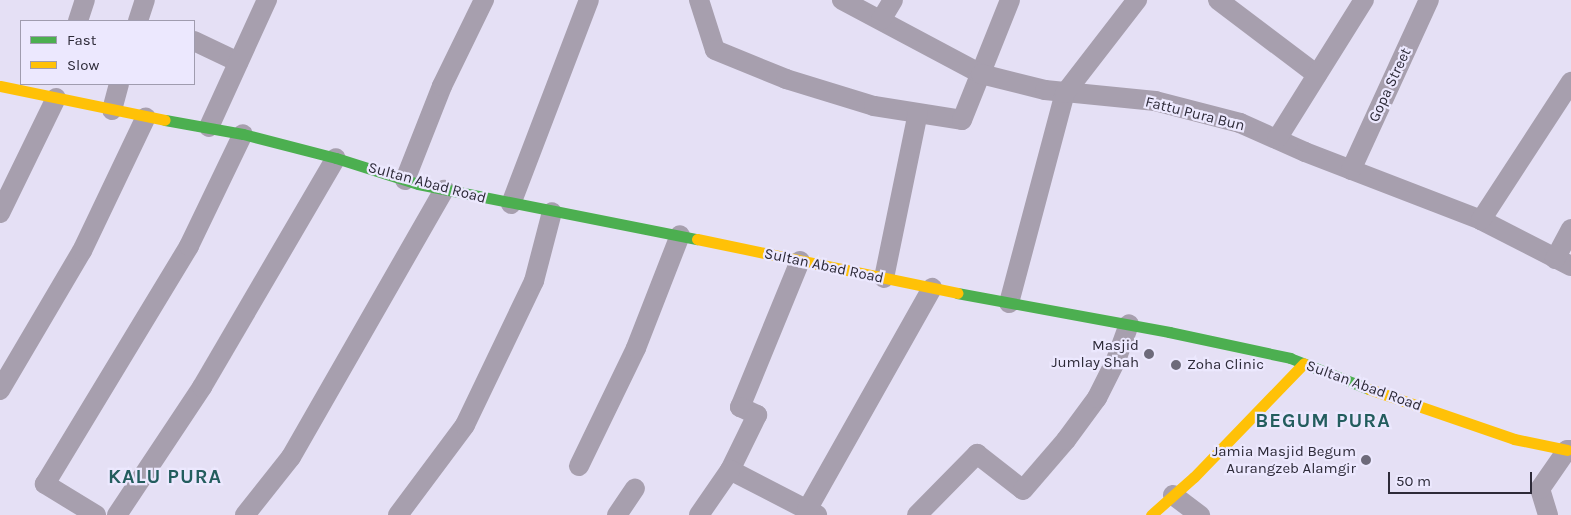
<!DOCTYPE html>
<html>
<head>
<meta charset="utf-8">
<style>
  body { margin:0 }
  #map { position:relative; width:1571px; height:515px; overflow:hidden; background:#e5e0f5; font-family:Karla,sans-serif }
  div>[style] { position:absolute }
  .street>* { height:20px; margin:-10px; padding:0 10px; transform-origin:10px; border-radius:10px; background:#a79fae }
  .fast>* { height:11px; margin:-5.5px; padding:0 5.5px; transform-origin:5.5px; border-radius:5.5px; background:#4caf50 }
  .slow>* { height:11px; margin:-5.5px; padding:0 5.5px; transform-origin:5.5px; border-radius:5.5px; background:#ffc107 }
  .dots>* { width:14px; height:14px; translate:-50% -50%; box-sizing:border-box; border:2px solid #ece8fe; border-radius:50% }
  span { translate:-50% -50%; white-space:nowrap; text-align:center; line-height:1.15; -webkit-text-stroke:4.5px #ece8fe; paint-order:stroke }
  .street-label { font-size:15px; color:#2d2a38 }
  .poi-label { font-size:15px; color:#2d2a38 }
  .right { translate:-100% -50%; text-align:right }
  .left { translate:0 -50%; text-align:left }
  .district-label { font-size:20px; color:#235d5e; font-weight:700; letter-spacing:1px }
  .legend { position:absolute; left:20px; top:20px; width:175px; height:65px; box-sizing:border-box; background:#ece8fe; border:1px solid #a09caf; margin:0; padding:6px 9px; list-style:none; font-size:15px; color:#2d2a38 }
  .legend li { display:flex; align-items:center; gap:10px; height:25px }
  .legend b { width:25px; border:1px solid #a09caf }
  .scale { position:absolute; left:1388px; top:472px; width:144px; height:22px; box-sizing:border-box; border:2px solid #2d2a38; border-top:0; padding-left:6px; font-size:15px; line-height:18px; white-space:nowrap; color:#2d2a38; -webkit-text-stroke:4px #ece8fe; paint-order:stroke }
</style>
</head>
<body>
<div id="map">
  <div class="street">
    <div style="left:699px;top:0;width:52px;rotate:72.3deg"></div>
    <div style="left:715px;top:50px;width:77px;rotate:22.2deg"></div>
    <div style="left:786px;top:79px;width:92px;rotate:17.1deg"></div>
    <div style="left:874px;top:106px;width:89px;rotate:9deg"></div>
    <div style="left:962px;top:120px;width:129px;rotate:-68.2deg"></div>
    <div style="left:842px;top:0;width:157px;rotate:28deg"></div>
    <div style="left:981px;top:74px;width:66px;rotate:14deg"></div>
    <div style="left:1045px;top:90px;width:111px;rotate:5.7deg"></div>
    <div style="left:1155px;top:101px;width:88px;rotate:14.5deg"></div>
    <div style="left:1240px;top:123px;width:71px;rotate:24deg"></div>
    <div style="left:1305px;top:152px;width:189px;rotate:21.1deg"></div>
    <div style="left:1481px;top:220px;width:101px;rotate:27.1deg"></div>
    <div style="left:1218px;top:0;width:124px;rotate:37.1deg"></div>
    <div style="left:881px;top:20px;width:23px;rotate:-59deg"></div>
    <div style="left:78px;top:21px;width:22px;rotate:-72deg"></div>
    <div style="left:138px;top:21px;width:22px;rotate:-72deg"></div>
    <div style="left:194px;top:41px;width:49px;rotate:25.5deg"></div>
    <div style="left:112px;top:110px;width:27px;rotate:-75deg"></div>
    <div style="left:209px;top:127px;width:140px;rotate:-65.5deg"></div>
    <div style="left:1277px;top:139px;width:164px;rotate:-58deg"></div>
    <div style="left:1351px;top:170px;width:187px;rotate:-65.4deg"></div>
    <div style="left:405px;top:180px;width:101px;rotate:-68.5deg"></div>
    <div style="left:442px;top:86px;width:96px;rotate:-64deg"></div>
    <div style="left:511px;top:204px;width:218px;rotate:-69.1deg"></div>
    <div style="left:0;top:213px;width:128px;rotate:-64deg"></div>
    <div style="left:1481px;top:220px;width:165px;rotate:-56.9deg"></div>
    <div style="left:1555px;top:259px;width:34px;rotate:-62deg"></div>
    <div style="left:800px;top:261px;width:158px;rotate:112.3deg"></div>
    <div style="left:740px;top:407px;width:19px;rotate:25deg"></div>
    <div style="left:757px;top:415px;width:61px;rotate:116.1deg"></div>
    <div style="left:730px;top:470px;width:98px;rotate:27.3deg"></div>
    <div style="left:884px;top:278px;width:168px;rotate:-78.4deg"></div>
    <div style="left:1009px;top:303px;width:217px;rotate:-75.1deg"></div>
    <div style="left:1065px;top:93px;width:118px;rotate:-52.3deg"></div>
    <div style="left:0;top:390px;width:161px;rotate:-59.5deg"></div>
    <div style="left:82px;top:251px;width:148px;rotate:-64.5deg"></div>
    <div style="left:579px;top:466px;width:131px;rotate:-64.2deg"></div>
    <div style="left:636px;top:348px;width:121px;rotate:-68.7deg"></div>
    <div style="left:1173px;top:495px;width:34px;rotate:37deg"></div>
    <div style="left:807px;top:510px;width:255px;rotate:-60.6deg"></div>
    <div style="left:96px;top:515px;width:60px;rotate:-148.7deg"></div>
    <div style="left:45px;top:484px;width:278px;rotate:-58.8deg"></div>
    <div style="left:189px;top:246px;width:124px;rotate:-64.3deg"></div>
    <div style="left:117px;top:515px;width:154px;rotate:-56.4deg"></div>
    <div style="left:202px;top:387px;width:265px;rotate:-59.7deg"></div>
    <div style="left:245px;top:515px;width:74px;rotate:-51.6deg"></div>
    <div style="left:291px;top:457px;width:308px;rotate:-60.2deg"></div>
    <div style="left:398px;top:515px;width:112px;rotate:-53.3deg"></div>
    <div style="left:465px;top:425px;width:160px;rotate:-64.4deg"></div>
    <div style="left:534px;top:281px;width:71px;rotate:-75.4deg"></div>
    <div style="left:617px;top:515px;width:32px;rotate:-56deg"></div>
    <div style="left:699px;top:515px;width:55px;rotate:-55.4deg"></div>
    <div style="left:917px;top:515px;width:86px;rotate:-45.5deg"></div>
    <div style="left:977px;top:454px;width:58px;rotate:38deg"></div>
    <div style="left:1023px;top:490px;width:66px;rotate:-49.3deg"></div>
    <div style="left:1066px;top:440px;width:52px;rotate:-53.6deg"></div>
    <div style="left:1097px;top:398px;width:42px;rotate:-63.4deg"></div>
    <div style="left:1116px;top:360px;width:38px;rotate:-70deg"></div>
    <div style="left:1548px;top:515px;width:27px;rotate:-107deg"></div>
    <div style="left:1540px;top:489px;width:47px;rotate:-55.3deg"></div>
    <div style="left:1567px;top:450px;width:4px"></div>
  </div>
  <div class="fast">
    <div style="left:165px;top:120px;width:79px;rotate:10.2deg"></div>
    <div style="left:243px;top:134px;width:96px;rotate:14.5deg"></div>
    <div style="left:336px;top:158px;width:86px;rotate:17.6deg"></div>
    <div style="left:418px;top:184px;width:284px;rotate:11.2deg"></div>
    <div style="left:957px;top:293px;width:216px;rotate:10.4deg"></div>
    <div style="left:1169px;top:332px;width:124px;rotate:12.1deg"></div>
    <div style="left:1290px;top:358px;width:85px;rotate:21.4deg"></div>
  </div>
  <div class="slow">
    <div style="left:0;top:86px;width:168px;rotate:11.6deg"></div>
    <div style="left:697px;top:239px;width:266px;rotate:11.7deg"></div>
    <div style="left:1369px;top:389px;width:153px;rotate:19deg"></div>
    <div style="left:1514px;top:439px;width:54px;rotate:11.7deg"></div>
    <div style="left:1151px;top:515px;width:57px;rotate:-41.5deg"></div>
    <div style="left:1194px;top:477px;width:158px;rotate:-46deg"></div>
  </div>
  <div class="dots">
    <div style="left:1149px;top:354px;background:#6d6a7a"></div>
    <div style="left:1176px;top:365px;background:#6d6a7a"></div>
    <div style="left:1366px;top:460px;background:#6d6a7a"></div>
  </div>
  <div class="street-label">
    <span style="left:1390px;top:85px;rotate:-65deg">Gopa Street</span>
    <span style="left:1195px;top:114px;rotate:14deg">Fattu Pura Bun</span>
    <span style="left:427px;top:183px;rotate:15deg">Sultan Abad Road</span>
    <span style="left:824px;top:266px;rotate:12deg">Sultan Abad Road</span>
    <span style="left:1364px;top:386px;rotate:20deg">Sultan Abad Road</span>
  </div>
  <div class="poi-label">
    <span class="right" style="left:1139px;top:354px">Masjid<br>Jumlay Shah</span>
    <span class="left" style="left:1187px;top:365px">Zoha Clinic</span>
    <span class="right" style="left:1356px;top:460px">Jamia Masjid Begum<br>Aurangzeb Alamgir</span>
  </div>
  <div class="district-label">
    <span style="left:1323px;top:420px">BEGUM PURA</span>
    <span style="left:165px;top:476px">KALU PURA</span>
  </div>
  <ul class="legend">
  <li><b style="height:6px;background:#4caf50"></b>Fast</li>
  <li><b style="height:6px;background:#ffc107"></b>Slow</li>
  </ul>
  <div class="scale">50 m</div>
</div>
</body>
</html>
